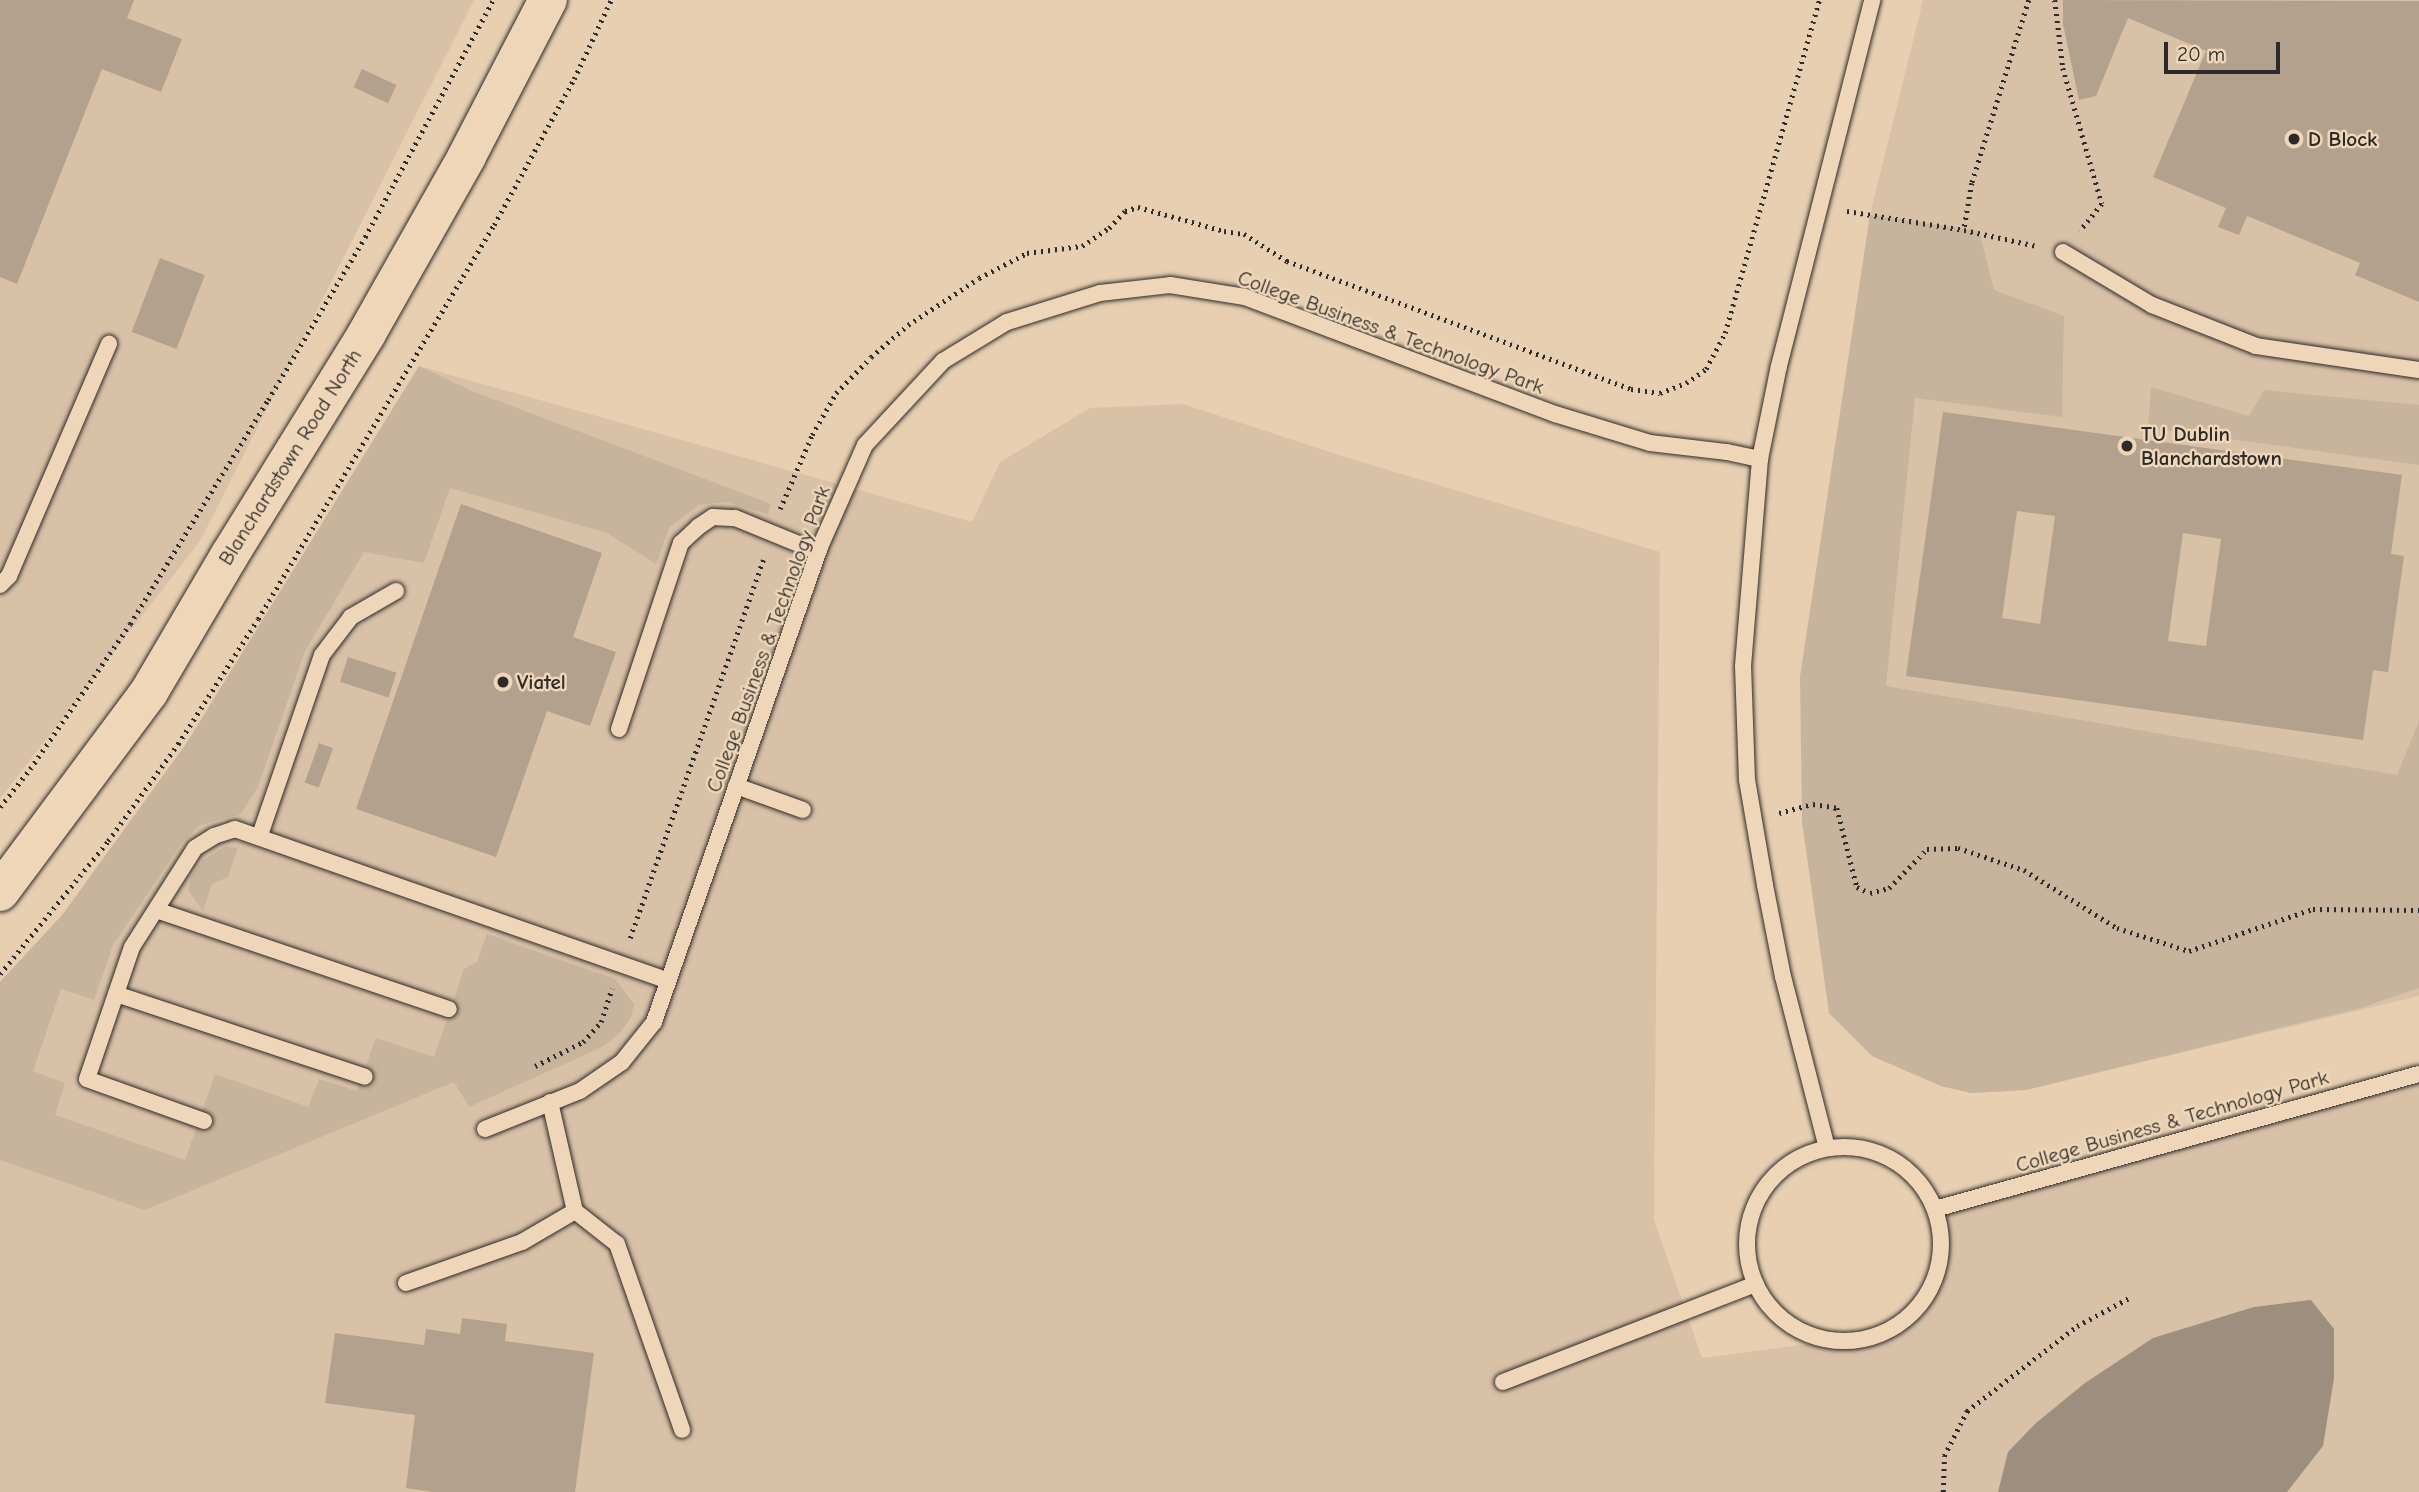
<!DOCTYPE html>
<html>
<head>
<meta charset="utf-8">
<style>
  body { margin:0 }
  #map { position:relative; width:2419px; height:1492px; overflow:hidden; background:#e8cfb2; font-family:"Comic Neue",sans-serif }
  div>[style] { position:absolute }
  .built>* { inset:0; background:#d8c1a7 }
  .green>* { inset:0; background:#c8b49c }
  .water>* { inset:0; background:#9d8e7d }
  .building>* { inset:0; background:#b3a18d; transform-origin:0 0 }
  .path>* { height:4.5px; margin-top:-2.25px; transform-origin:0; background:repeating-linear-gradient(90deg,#2b2b2b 0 2px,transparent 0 7px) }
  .roads { filter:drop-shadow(0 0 2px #2b2b2b) drop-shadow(0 0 2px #2b2b2b) }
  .lane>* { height:16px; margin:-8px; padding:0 8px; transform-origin:8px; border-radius:8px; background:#f0d6b8 }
  .lane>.ring { margin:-8px; padding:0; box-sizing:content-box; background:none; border:16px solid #f0d6b8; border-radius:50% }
  .secondary>* { height:38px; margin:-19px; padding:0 19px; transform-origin:19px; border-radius:19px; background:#f0d6b8 }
  .dots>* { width:19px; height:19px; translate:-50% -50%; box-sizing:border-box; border:4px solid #f0d6b8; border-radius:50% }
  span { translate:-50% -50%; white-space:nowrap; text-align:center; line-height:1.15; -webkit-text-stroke:5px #f0d6b8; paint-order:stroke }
  .poi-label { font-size:21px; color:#2b2b2b; font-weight:700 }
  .left { translate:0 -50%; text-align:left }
  .street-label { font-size:21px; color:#2b2b2b }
  .scale { position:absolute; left:2164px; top:42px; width:116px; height:32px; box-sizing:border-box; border:4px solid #2b2b2b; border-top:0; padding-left:9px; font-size:21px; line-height:24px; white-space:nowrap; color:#2b2b2b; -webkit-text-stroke:5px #f0d6b8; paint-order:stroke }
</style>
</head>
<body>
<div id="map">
  <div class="built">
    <div style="clip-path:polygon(0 0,474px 0,200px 541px,0 799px)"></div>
    <div style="clip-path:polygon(1923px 0,2419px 0,2419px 996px,2026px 1090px,1971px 1093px,1941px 1086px,1872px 1056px,1829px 1013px,1800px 677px,1870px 215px)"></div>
    <div style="clip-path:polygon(419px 366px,972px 522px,1000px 462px,1090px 408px,1183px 404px,1339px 455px,1660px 552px,1654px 1220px,1702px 1358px,1883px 1334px,1908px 1319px,1927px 1295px,1939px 1268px,1942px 1238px,1935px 1209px,2419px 1079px,2419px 1492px,0 1492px,0 982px,63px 914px,186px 744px)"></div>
  </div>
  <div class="green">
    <div style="clip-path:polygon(1870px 215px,1979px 231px,1994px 290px,2064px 316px,2062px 417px,1915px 398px,1886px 686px,2397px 775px,2419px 721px,2419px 988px,2360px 1008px,2026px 1090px,1971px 1093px,1941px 1086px,1872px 1056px,1829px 1013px,1802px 822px,1800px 677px)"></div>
    <div style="clip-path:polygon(419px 366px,472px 391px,771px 504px,768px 514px,727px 502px,699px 505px,669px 528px,656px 564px,607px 533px,450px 488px,424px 563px,364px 552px,305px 651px,258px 787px,241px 814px,200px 825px,181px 844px,113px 945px,94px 1000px,61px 989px,33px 1071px,65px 1083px,55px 1115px,185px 1160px,215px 1074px,308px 1107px,319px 1079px,357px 1091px,376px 1038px,434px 1057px,464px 969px,477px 962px,487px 934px,615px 979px,634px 1004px,631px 1017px,620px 1033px,602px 1047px,469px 1107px,454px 1082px,145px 1210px,0 1160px,0 982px,63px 914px,186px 744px)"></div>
    <div style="clip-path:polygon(2151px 387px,2249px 416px,2264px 390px,2419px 405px,2419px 465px,2148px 428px)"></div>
    <div style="clip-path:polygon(226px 846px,238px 848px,228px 877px,212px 884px,203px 911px,188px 890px,192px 875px,203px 860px)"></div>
  </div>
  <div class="water">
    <div style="clip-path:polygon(2311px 1300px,2334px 1329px,2334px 1378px,2323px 1446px,2287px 1492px,1998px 1492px,2008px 1452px,2036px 1423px,2085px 1383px,2153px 1338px,2254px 1307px)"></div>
  </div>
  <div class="building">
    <div style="clip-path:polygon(0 0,134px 0,127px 18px,182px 39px,161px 92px,102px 69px,17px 284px,0 277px)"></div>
    <div style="clip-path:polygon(2063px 0,2419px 1px,2419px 302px,2355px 275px,2360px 263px,2247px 216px,2239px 235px,2218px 227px,2226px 208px,2153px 177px,2206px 51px,2128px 18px,2096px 96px,2079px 100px,2063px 24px)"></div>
    <div style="left:362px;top:69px;width:38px;height:20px;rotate:25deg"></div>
    <div style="left:160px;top:258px;width:48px;height:79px;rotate:21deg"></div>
    <div style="clip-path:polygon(evenodd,1943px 412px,2402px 475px,2391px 554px,2404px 556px,2388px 672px,2373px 670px,2363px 740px,1906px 676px,1943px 412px,2017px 511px,2055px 516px,2040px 624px,2002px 618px,2017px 511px,1943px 412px,2183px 533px,2221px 539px,2206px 646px,2168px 641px,2183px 533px)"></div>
    <div style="clip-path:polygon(461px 504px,602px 553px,573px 637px,616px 652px,590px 726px,547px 711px,496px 857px,356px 809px)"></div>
    <div style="left:348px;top:657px;width:51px;height:26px;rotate:18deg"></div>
    <div style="left:319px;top:743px;width:15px;height:42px;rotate:20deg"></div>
    <div style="clip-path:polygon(462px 1318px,507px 1324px,505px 1341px,594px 1353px,575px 1492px,433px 1492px,406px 1488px,415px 1415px,325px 1403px,335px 1333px,424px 1345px,426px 1329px,460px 1334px)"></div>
  </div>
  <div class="path">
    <div style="left:2029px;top:0;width:192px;rotate:107.3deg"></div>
    <div style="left:1972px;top:183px;width:48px;rotate:99.7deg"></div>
    <div style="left:1964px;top:230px;width:75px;rotate:12.4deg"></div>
    <div style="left:2055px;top:0;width:68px;rotate:83.3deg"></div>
    <div style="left:2063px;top:68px;width:141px;rotate:74deg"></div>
    <div style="left:2102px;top:204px;width:35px;rotate:129deg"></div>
    <div style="left:1847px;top:211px;width:119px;rotate:9.2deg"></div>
    <div style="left:780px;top:509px;width:81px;rotate:-66.6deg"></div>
    <div style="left:812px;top:435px;width:48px;rotate:-60.3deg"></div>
    <div style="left:836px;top:393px;width:50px;rotate:-45.8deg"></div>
    <div style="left:871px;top:357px;width:49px;rotate:-40.9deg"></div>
    <div style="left:908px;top:325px;width:85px;rotate:-33.5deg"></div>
    <div style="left:979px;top:278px;width:54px;rotate:-27.5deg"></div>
    <div style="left:1027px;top:253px;width:55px;rotate:-7.3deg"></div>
    <div style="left:1082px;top:246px;width:32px;rotate:-34deg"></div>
    <div style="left:1109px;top:228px;width:23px;rotate:-47deg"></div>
    <div style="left:1125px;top:211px;width:14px;rotate:-17deg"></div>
    <div style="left:1138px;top:207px;width:89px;rotate:15.6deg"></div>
    <div style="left:1224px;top:231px;width:20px;rotate:9deg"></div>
    <div style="left:1244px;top:234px;width:51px;rotate:32.1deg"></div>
    <div style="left:1287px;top:261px;width:367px;rotate:20.4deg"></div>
    <div style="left:1631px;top:389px;width:29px;rotate:8deg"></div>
    <div style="left:1660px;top:393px;width:28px;rotate:-21deg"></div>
    <div style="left:1686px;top:383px;width:24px;rotate:-35deg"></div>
    <div style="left:1706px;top:369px;width:41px;rotate:-62.2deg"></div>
    <div style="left:1725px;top:333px;width:346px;rotate:-74.2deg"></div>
    <div style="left:0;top:807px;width:48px;rotate:-51.7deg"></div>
    <div style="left:30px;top:769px;width:176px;rotate:-55.4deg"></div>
    <div style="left:130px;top:624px;width:263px;rotate:-58.4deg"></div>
    <div style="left:268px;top:400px;width:190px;rotate:-59.2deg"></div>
    <div style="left:365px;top:237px;width:269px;rotate:-61.6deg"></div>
    <div style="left:1779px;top:813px;width:35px;rotate:-15deg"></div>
    <div style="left:1813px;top:804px;width:24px;rotate:9deg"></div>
    <div style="left:1837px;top:808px;width:81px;rotate:75.8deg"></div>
    <div style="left:1857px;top:887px;width:14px;rotate:25deg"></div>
    <div style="left:1870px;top:893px;width:20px;rotate:-15deg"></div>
    <div style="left:1889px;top:888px;width:54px;rotate:-45.7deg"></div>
    <div style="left:1927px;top:849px;width:31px;rotate:-2deg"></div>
    <div style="left:1958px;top:848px;width:70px;rotate:18.4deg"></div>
    <div style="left:2024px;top:870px;width:110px;rotate:31.9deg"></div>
    <div style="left:2117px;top:928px;width:76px;rotate:17.7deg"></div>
    <div style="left:2189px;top:951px;width:131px;rotate:-18.7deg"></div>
    <div style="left:2313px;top:909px;width:106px;rotate:0.5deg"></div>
    <div style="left:630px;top:938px;width:401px;rotate:-70.6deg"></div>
    <div style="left:0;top:974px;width:171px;rotate:-50.9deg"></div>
    <div style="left:108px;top:841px;width:120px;rotate:-54.2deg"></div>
    <div style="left:178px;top:744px;width:148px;rotate:-57.4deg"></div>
    <div style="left:258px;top:619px;width:459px;rotate:-59.1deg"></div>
    <div style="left:494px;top:225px;width:166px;rotate:-61.3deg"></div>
    <div style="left:574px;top:79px;width:87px;rotate:-64.9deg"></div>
    <div style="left:535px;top:1066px;width:54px;rotate:-26.6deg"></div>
    <div style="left:583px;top:1042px;width:27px;rotate:-48deg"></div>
    <div style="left:601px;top:1022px;width:35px;rotate:-72deg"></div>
    <div style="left:1943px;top:1492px;width:36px;rotate:-88deg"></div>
    <div style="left:1944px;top:1456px;width:51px;rotate:-62.9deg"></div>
    <div style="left:1967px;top:1411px;width:139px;rotate:-37.7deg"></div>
    <div style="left:2077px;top:1326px;width:59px;rotate:-28.3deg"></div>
  </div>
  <div class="roads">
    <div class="lane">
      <div style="left:2063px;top:252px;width:104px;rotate:30.8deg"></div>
      <div style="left:2152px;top:305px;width:112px;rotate:21.5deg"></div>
      <div style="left:2256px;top:346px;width:165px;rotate:8.4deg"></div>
      <div style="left:0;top:585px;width:13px;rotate:-45deg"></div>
      <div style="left:9px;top:576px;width:253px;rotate:-66.7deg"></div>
      <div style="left:619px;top:729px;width:196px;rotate:-71.6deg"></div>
      <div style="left:681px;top:543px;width:23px;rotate:-43deg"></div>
      <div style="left:698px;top:527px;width:18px;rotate:-34deg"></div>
      <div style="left:713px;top:517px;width:22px;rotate:3deg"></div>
      <div style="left:735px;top:518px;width:90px;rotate:22.3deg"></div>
      <div style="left:736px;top:786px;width:71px;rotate:19.7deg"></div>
      <div style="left:260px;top:835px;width:190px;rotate:-71deg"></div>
      <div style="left:322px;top:655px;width:48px;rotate:-52.7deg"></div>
      <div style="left:351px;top:617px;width:52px;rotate:-30deg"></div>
      <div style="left:156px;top:910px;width:309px;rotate:18.7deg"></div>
      <div style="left:116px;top:994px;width:262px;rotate:18.4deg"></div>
      <div style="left:550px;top:1102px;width:112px;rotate:77.1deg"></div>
      <div style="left:575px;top:1211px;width:53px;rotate:38.2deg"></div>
      <div style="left:617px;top:1244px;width:197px;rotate:70.7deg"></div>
      <div style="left:204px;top:1121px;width:124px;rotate:-160.3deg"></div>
      <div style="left:87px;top:1079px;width:139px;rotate:-71.2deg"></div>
      <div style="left:132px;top:947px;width:117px;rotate:-57.5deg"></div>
      <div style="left:195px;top:848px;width:22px;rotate:-32deg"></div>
      <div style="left:214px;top:836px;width:22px;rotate:-18deg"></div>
      <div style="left:235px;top:829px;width:459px;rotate:19.3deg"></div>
      <div style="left:485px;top:1129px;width:102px;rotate:-21.8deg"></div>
      <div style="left:580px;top:1091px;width:51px;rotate:-34.6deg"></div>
      <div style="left:622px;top:1062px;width:51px;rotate:-51.3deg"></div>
      <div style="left:654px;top:1022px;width:503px;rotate:-70.74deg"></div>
      <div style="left:820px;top:547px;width:111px;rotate:-66.2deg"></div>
      <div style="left:865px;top:445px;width:115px;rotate:-47.1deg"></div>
      <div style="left:943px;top:361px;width:75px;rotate:-31.4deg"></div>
      <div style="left:1007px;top:322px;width:97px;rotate:-17.3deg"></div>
      <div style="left:1100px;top:293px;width:70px;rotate:-6.5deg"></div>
      <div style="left:1170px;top:285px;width:76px;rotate:9.1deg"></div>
      <div style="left:1245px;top:297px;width:331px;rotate:20.7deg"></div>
      <div style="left:1555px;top:414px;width:99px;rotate:17deg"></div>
      <div style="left:1650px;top:443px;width:78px;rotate:6.7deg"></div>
      <div style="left:1727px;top:452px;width:34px;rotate:12deg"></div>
      <div class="ring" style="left:1747px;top:1147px;width:178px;height:178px"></div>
      <div style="left:1827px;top:1148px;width:177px;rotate:-104.4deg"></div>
      <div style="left:1783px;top:977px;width:94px;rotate:-101.1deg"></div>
      <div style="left:1765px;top:885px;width:107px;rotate:-99.7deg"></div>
      <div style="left:1747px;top:780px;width:114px;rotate:-92deg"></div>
      <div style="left:1743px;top:666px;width:208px;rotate:-85.3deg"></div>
      <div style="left:1760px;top:459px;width:95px;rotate:-78.5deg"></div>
      <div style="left:1779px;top:366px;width:378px;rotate:-75.7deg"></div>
      <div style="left:1935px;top:1209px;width:502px;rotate:-15.59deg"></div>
      <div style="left:406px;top:1283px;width:123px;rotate:-19.5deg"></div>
      <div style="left:522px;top:1242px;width:61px;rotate:-30.3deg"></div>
      <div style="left:1503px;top:1382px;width:271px;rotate:-21.2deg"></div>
    </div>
    <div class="secondary">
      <div style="left:0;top:892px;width:249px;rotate:-53.3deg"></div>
      <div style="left:149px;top:692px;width:158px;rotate:-59.5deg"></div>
      <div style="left:229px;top:556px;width:262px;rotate:-58.2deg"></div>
      <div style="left:367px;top:333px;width:203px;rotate:-60.5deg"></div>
      <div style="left:467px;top:156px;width:176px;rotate:-62.6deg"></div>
    </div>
  </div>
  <div class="dots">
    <div style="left:2294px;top:139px;background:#2b2b2b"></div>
    <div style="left:2127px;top:446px;background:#2b2b2b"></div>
    <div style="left:503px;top:682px;background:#2b2b2b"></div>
  </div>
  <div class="poi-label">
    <span class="left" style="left:2308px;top:139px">D Block</span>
    <span class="left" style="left:2141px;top:446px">TU Dublin<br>Blanchardstown</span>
    <span class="left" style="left:517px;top:682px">Viatel</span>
  </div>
  <div class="street-label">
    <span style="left:1391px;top:332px;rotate:20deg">College Business &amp; Technology Park</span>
    <span style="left:290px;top:457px;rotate:-58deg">Blanchardstown Road North</span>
    <span style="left:768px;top:639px;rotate:-70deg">College Business &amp; Technology Park</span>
    <span style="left:2172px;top:1121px;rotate:-16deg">College Business &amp; Technology Park</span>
  </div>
  <div class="scale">20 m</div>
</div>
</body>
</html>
